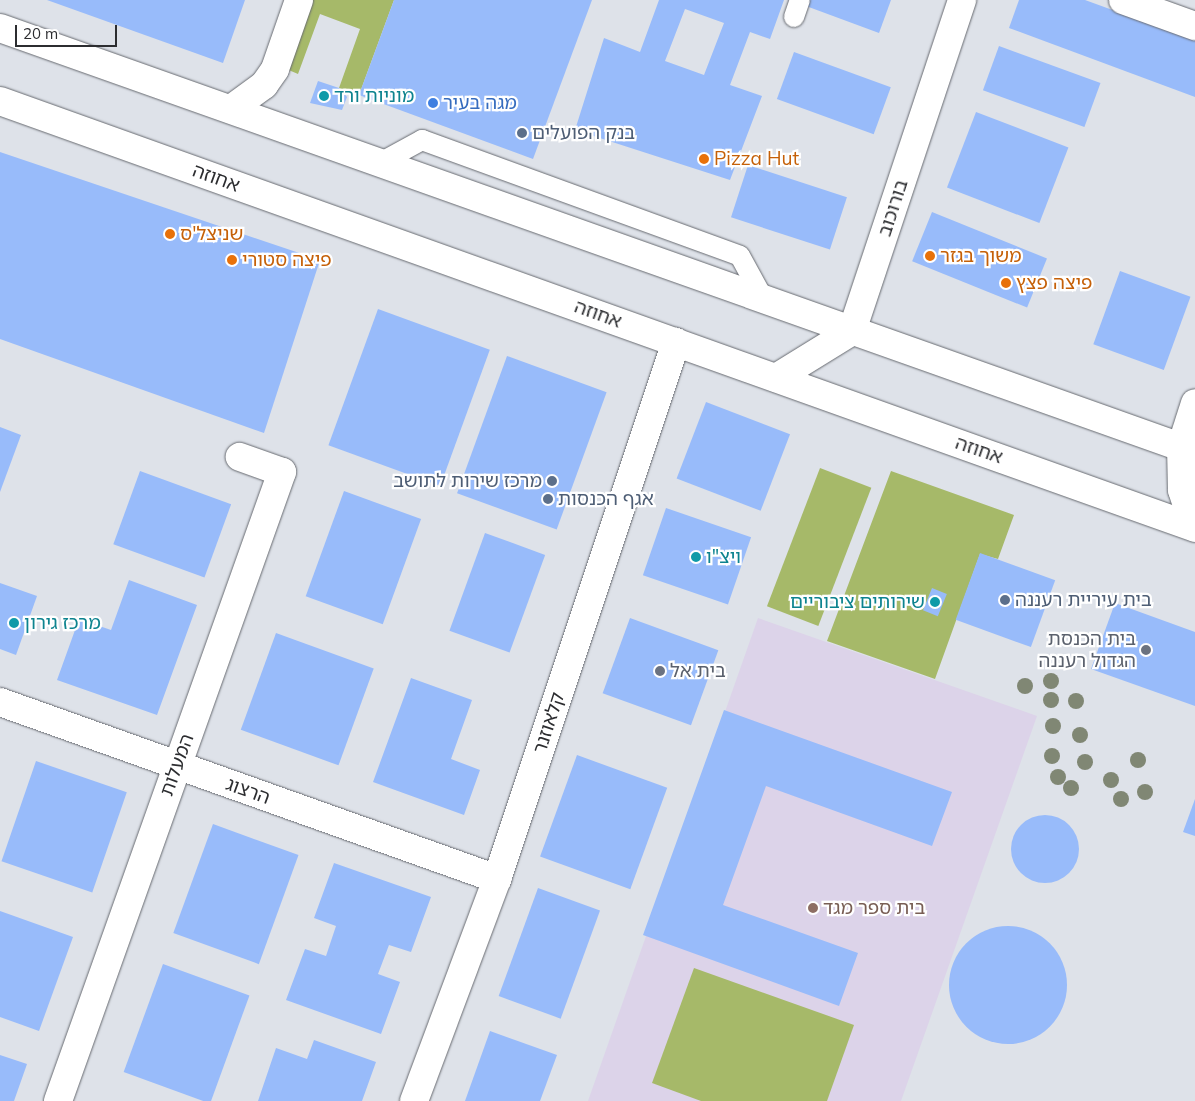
<!DOCTYPE html>
<html>
<head>
<meta charset="utf-8">
<style>
  body { margin:0 }
  #map { position:relative; width:1195px; height:1101px; overflow:hidden; background:#dee2e9; font-family:Mulish,"Noto Sans Hebrew",sans-serif }
  div>[style] { position:absolute }
  .education>* { inset:0; background:#dcd3e9 }
  .green>* { inset:0; background:#a6b969; transform-origin:0 0 }
  .building>* { inset:0; background:#98bbfa; transform-origin:0 0 }
  .round { border-radius:50% }
  .roads { filter:drop-shadow(0 0 1px #676a70) drop-shadow(0 0 1px #676a70) }
  .service>* { height:20px; margin:-10px; padding:0 10px; transform-origin:10px; border-radius:10px; background:#fff }
  .minor>* { height:28px; margin:-14px; padding:0 14px; transform-origin:14px; border-radius:14px; background:#fff }
  .tertiary>* { height:28px; margin:-14px; padding:0 14px; transform-origin:14px; border-radius:14px; background:#fff }
  .secondary>* { height:28px; margin:-14px; padding:0 14px; transform-origin:14px; border-radius:14px; background:#fff }
  .trees>* { width:16px; height:16px; margin:-8px; border-radius:50%; background:#808774 }
  .dots>* { width:14px; height:14px; translate:-50% -50%; box-sizing:border-box; border:2px solid #fff; border-radius:50% }
  span { translate:-50% -50%; white-space:nowrap; text-align:center; line-height:1.15; -webkit-text-stroke:4.5px #fff; paint-order:stroke }
  .culture-label { font-size:19px; color:#0d838f }
  .left { translate:0 -50%; text-align:left }
  .right { translate:-100% -50%; text-align:right }
  .shop-label { font-size:19px; color:#366cbe }
  .service-label { font-size:19px; color:#4e5e75 }
  .food-label { font-size:19px; color:#c56008 }
  .street-label { font-size:19px; color:#2c2d30 }
  .worship-label { font-size:19px; color:#5b616d }
  .education-label { font-size:19px; color:#785e54 }
  .scale { position:absolute; left:15px; top:25px; width:102px; height:22px; box-sizing:border-box; border:2px solid #2c2d30; border-top:0; padding-left:6px; font-size:15px; line-height:18px; white-space:nowrap; color:#2c2d30; -webkit-text-stroke:4px #fff; paint-order:stroke }
</style>
</head>
<body>
<div id="map">
  <div class="education">
    <div style="clip-path:polygon(758px 618px,1037px 716px,901px 1101px,588px 1101px)"></div>
  </div>
  <div class="green">
    <div style="clip-path:polygon(299px 0,394px 0,359px 95px,339px 88px,360px 29px,320px 14px,298px 74px,277px 65px)"></div>
    <div style="left:820px;top:468px;width:55px;height:148px;rotate:21deg"></div>
    <div style="clip-path:polygon(891px 471px,1014px 515px,998px 559px,980px 554px,935px 679px,827px 641px)"></div>
    <div style="clip-path:polygon(694px 968px,854px 1025px,827px 1101px,701px 1101px,652px 1083px)"></div>
  </div>
  <div class="building">
    <div style="clip-path:polygon(47px 0,245px 0,223px 63px)"></div>
    <div style="clip-path:polygon(394px 0,592px 0,533px 159px,359px 95px)"></div>
    <div style="clip-path:polygon(evenodd,659px 0,784px 0,770px 39px,750px 32px,730px 85px,762px 96px,730px 180px,575px 130px,604px 38px,640px 52px,659px 0,685px 9px,724px 23px,704px 75px,665px 61px,685px 9px)"></div>
    <div style="clip-path:polygon(808px 0,891px 0,879px 33px,806px 6px)"></div>
    <div style="clip-path:polygon(1019px 0,1085px 0,1195px 40px,1195px 97px,1009px 28px)"></div>
    <div style="left:999px;top:46px;width:108px;height:47px;rotate:20deg"></div>
    <div style="left:794px;top:52px;width:103px;height:50px;rotate:20deg"></div>
    <div style="clip-path:polygon(318px 81px,339px 88px,347px 97px,342px 110px,310px 103px)"></div>
    <div style="left:976px;top:112px;width:99px;height:81px;rotate:21deg"></div>
    <div style="clip-path:polygon(0 152px,320px 260px,264px 433px,0 339px)"></div>
    <div style="left:748px;top:165px;width:104px;height:55px;rotate:18deg"></div>
    <div style="left:932px;top:212px;width:124px;height:53px;rotate:22deg"></div>
    <div style="left:1120px;top:271px;width:75px;height:78px;rotate:20deg"></div>
    <div style="left:378px;top:309px;width:119px;height:145px;rotate:20deg"></div>
    <div style="left:507px;top:356px;width:106px;height:146px;rotate:20deg"></div>
    <div style="left:706px;top:402px;width:90px;height:82px;rotate:21deg"></div>
    <div style="clip-path:polygon(0 427px,21px 435px,0 492px)"></div>
    <div style="left:140px;top:471px;width:97px;height:78px;rotate:20deg"></div>
    <div style="left:344px;top:491px;width:82px;height:112px;rotate:20deg"></div>
    <div style="left:666px;top:508px;width:90px;height:71px;rotate:19deg"></div>
    <div style="left:485px;top:533px;width:64px;height:104px;rotate:20deg"></div>
    <div style="left:980px;top:553px;width:80px;height:71px;rotate:20deg"></div>
    <div style="clip-path:polygon(129px 580px,197px 605px,157px 715px,57px 680px,79px 619px,111px 630px)"></div>
    <div style="clip-path:polygon(0 583px,37px 596px,16px 655px,0 649px)"></div>
    <div style="left:932px;top:588px;width:16px;height:24px;rotate:22deg"></div>
    <div style="clip-path:polygon(1115px 603px,1195px 632px,1195px 706px,1091px 669px)"></div>
    <div style="left:630px;top:618px;width:94px;height:80px;rotate:20deg"></div>
    <div style="left:276px;top:633px;width:104px;height:103px;rotate:20deg"></div>
    <div style="clip-path:polygon(411px 678px,472px 700px,451px 759px,480px 770px,464px 815px,373px 782px)"></div>
    <div style="clip-path:polygon(724px 710px,952px 792px,932px 846px,766px 786px,723px 905px,858px 953px,839px 1006px,643px 935px)"></div>
    <div style="left:577px;top:755px;width:96px;height:108px;rotate:20deg"></div>
    <div style="left:36px;top:761px;width:96px;height:106px;rotate:19deg"></div>
    <div style="clip-path:polygon(1195px 799px,1195px 836px,1183px 832px)"></div>
    <div class="round" style="left:1011px;top:815px;width:68px;height:68px"></div>
    <div style="left:213px;top:824px;width:91px;height:116px;rotate:20deg"></div>
    <div style="clip-path:polygon(334px 863px,431px 897px,411px 952px,389px 945px,378px 974px,400px 982px,381px 1034px,286px 1000px,305px 949px,326px 956px,336px 926px,314px 918px)"></div>
    <div style="left:538px;top:888px;width:66px;height:115px;rotate:20deg"></div>
    <div style="clip-path:polygon(0 911px,73px 937px,39px 1031px,0 1017px)"></div>
    <div class="round" style="left:949px;top:926px;width:118px;height:118px"></div>
    <div style="left:163px;top:964px;width:92px;height:115px;rotate:20deg"></div>
    <div style="clip-path:polygon(490px 1031px,557px 1055px,540px 1101px,465px 1101px)"></div>
    <div style="clip-path:polygon(314px 1040px,376px 1062px,362px 1101px,258px 1101px,276px 1048px,307px 1059px)"></div>
    <div style="clip-path:polygon(0 1055px,27px 1064px,14px 1101px,0 1101px)"></div>
  </div>
  <div class="roads">
    <div class="service">
      <div style="left:794px;top:17px;width:18px;rotate:-71deg"></div>
      <div style="left:380px;top:163px;width:48px;rotate:-28.7deg"></div>
      <div style="left:422px;top:140px;width:338px;rotate:20deg"></div>
      <div style="left:740px;top:256px;width:50px;rotate:61.4deg"></div>
    </div>
    <div class="minor">
      <div style="left:1123px;top:0;width:77px;rotate:19.9deg"></div>
      <div style="left:231px;top:109px;width:41px;rotate:-36deg"></div>
      <div style="left:264px;top:85px;width:19px;rotate:-55deg"></div>
      <div style="left:275px;top:69px;width:73px;rotate:-70.8deg"></div>
      <div style="left:776px;top:378px;width:89px;rotate:-31.7deg"></div>
      <div style="left:852px;top:331px;width:349px;rotate:-71.6deg"></div>
      <div style="left:0;top:702px;width:528px;rotate:19.6deg"></div>
      <div style="left:58px;top:1101px;width:668px;rotate:-70.4deg"></div>
      <div style="left:282px;top:472px;width:45px;rotate:-160.3deg"></div>
    </div>
    <div class="tertiary">
      <div style="left:1194px;top:527px;width:39px;rotate:-108deg"></div>
      <div style="left:1182px;top:490px;width:43px;rotate:-91.3deg"></div>
      <div style="left:1181px;top:447px;width:46px;rotate:-72.3deg"></div>
      <div style="left:414px;top:1101px;width:237px;rotate:-69.5deg"></div>
      <div style="left:497px;top:879px;width:566px;rotate:-71.57deg"></div>
    </div>
    <div class="secondary">
      <div style="left:0;top:28px;width:1268px;rotate:19.54deg"></div>
      <div style="left:0;top:101px;width:1269px;rotate:19.66deg"></div>
    </div>
  </div>
  <div class="trees">
    <div style="left:1051px;top:681px"></div>
    <div style="left:1025px;top:686px"></div>
    <div style="left:1051px;top:700px"></div>
    <div style="left:1076px;top:701px"></div>
    <div style="left:1053px;top:726px"></div>
    <div style="left:1080px;top:735px"></div>
    <div style="left:1052px;top:756px"></div>
    <div style="left:1138px;top:760px"></div>
    <div style="left:1085px;top:762px"></div>
    <div style="left:1058px;top:777px"></div>
    <div style="left:1111px;top:780px"></div>
    <div style="left:1071px;top:788px"></div>
    <div style="left:1145px;top:792px"></div>
    <div style="left:1121px;top:799px"></div>
  </div>
  <div class="dots">
    <div style="left:324px;top:96px;background:#0f9aa8"></div>
    <div style="left:433px;top:103px;background:#3f7fe0"></div>
    <div style="left:522px;top:133px;background:#5c6f8a"></div>
    <div style="left:704px;top:159px;background:#e8710a"></div>
    <div style="left:170px;top:234px;background:#e8710a"></div>
    <div style="left:930px;top:256px;background:#e8710a"></div>
    <div style="left:232px;top:260px;background:#e8710a"></div>
    <div style="left:1006px;top:283px;background:#e8710a"></div>
    <div style="left:552px;top:481px;background:#5c6f8a"></div>
    <div style="left:548px;top:499px;background:#5c6f8a"></div>
    <div style="left:696px;top:557px;background:#0f9aa8"></div>
    <div style="left:1005px;top:600px;background:#5c6f8a"></div>
    <div style="left:935px;top:602px;background:#0f9aa8"></div>
    <div style="left:14px;top:623px;background:#0f9aa8"></div>
    <div style="left:1146px;top:650px;background:#6b7280"></div>
    <div style="left:660px;top:671px;background:#6b7280"></div>
    <div style="left:813px;top:908px;background:#8d6e63"></div>
  </div>
  <div class="culture-label">
    <span class="left" style="left:334px;top:96px">מוניות ורד</span>
    <span class="left" style="left:706px;top:557px">ויצ"ו</span>
    <span class="right" style="left:925px;top:602px">שירותים ציבוריים</span>
    <span class="left" style="left:24px;top:623px">מרכז גירון</span>
  </div>
  <div class="shop-label">
    <span class="left" style="left:443px;top:103px">מגה בעיר</span>
  </div>
  <div class="service-label">
    <span class="left" style="left:532px;top:133px">בנק הפועלים</span>
    <span class="right" style="left:542px;top:481px">מרכז שירות לתושב</span>
    <span class="left" style="left:558px;top:499px">אגף הכנסות</span>
    <span class="left" style="left:1015px;top:600px">בית עיריית רעננה</span>
  </div>
  <div class="food-label">
    <span class="left" style="left:714px;top:159px">Pizza Hut</span>
    <span class="left" style="left:180px;top:234px">שניצל'ס</span>
    <span class="left" style="left:940px;top:256px">משוך בגזר</span>
    <span class="left" style="left:242px;top:260px">פיצה סטורי</span>
    <span class="left" style="left:1016px;top:283px">פיצה פצץ</span>
  </div>
  <div class="street-label">
    <span style="left:216px;top:178px;rotate:20deg">אחוזה</span>
    <span style="left:893px;top:208px;rotate:-72deg">בורוכוב</span>
    <span style="left:598px;top:314px;rotate:20deg">אחוזה</span>
    <span style="left:979px;top:450px;rotate:19deg">אחוזה</span>
    <span style="left:549px;top:723px;rotate:-72deg">קלאוזנר</span>
    <span style="left:177px;top:765px;rotate:-70deg">המעלות</span>
    <span style="left:248px;top:791px;rotate:20deg">הרצוג</span>
  </div>
  <div class="worship-label">
    <span class="right" style="left:1136px;top:650px">בית הכנסת<br>הגדול רעננה</span>
    <span class="left" style="left:670px;top:671px">בית אל</span>
  </div>
  <div class="education-label">
    <span class="left" style="left:823px;top:908px">בית ספר מגד</span>
  </div>
  <div class="scale">20 m</div>
</div>
</body>
</html>
